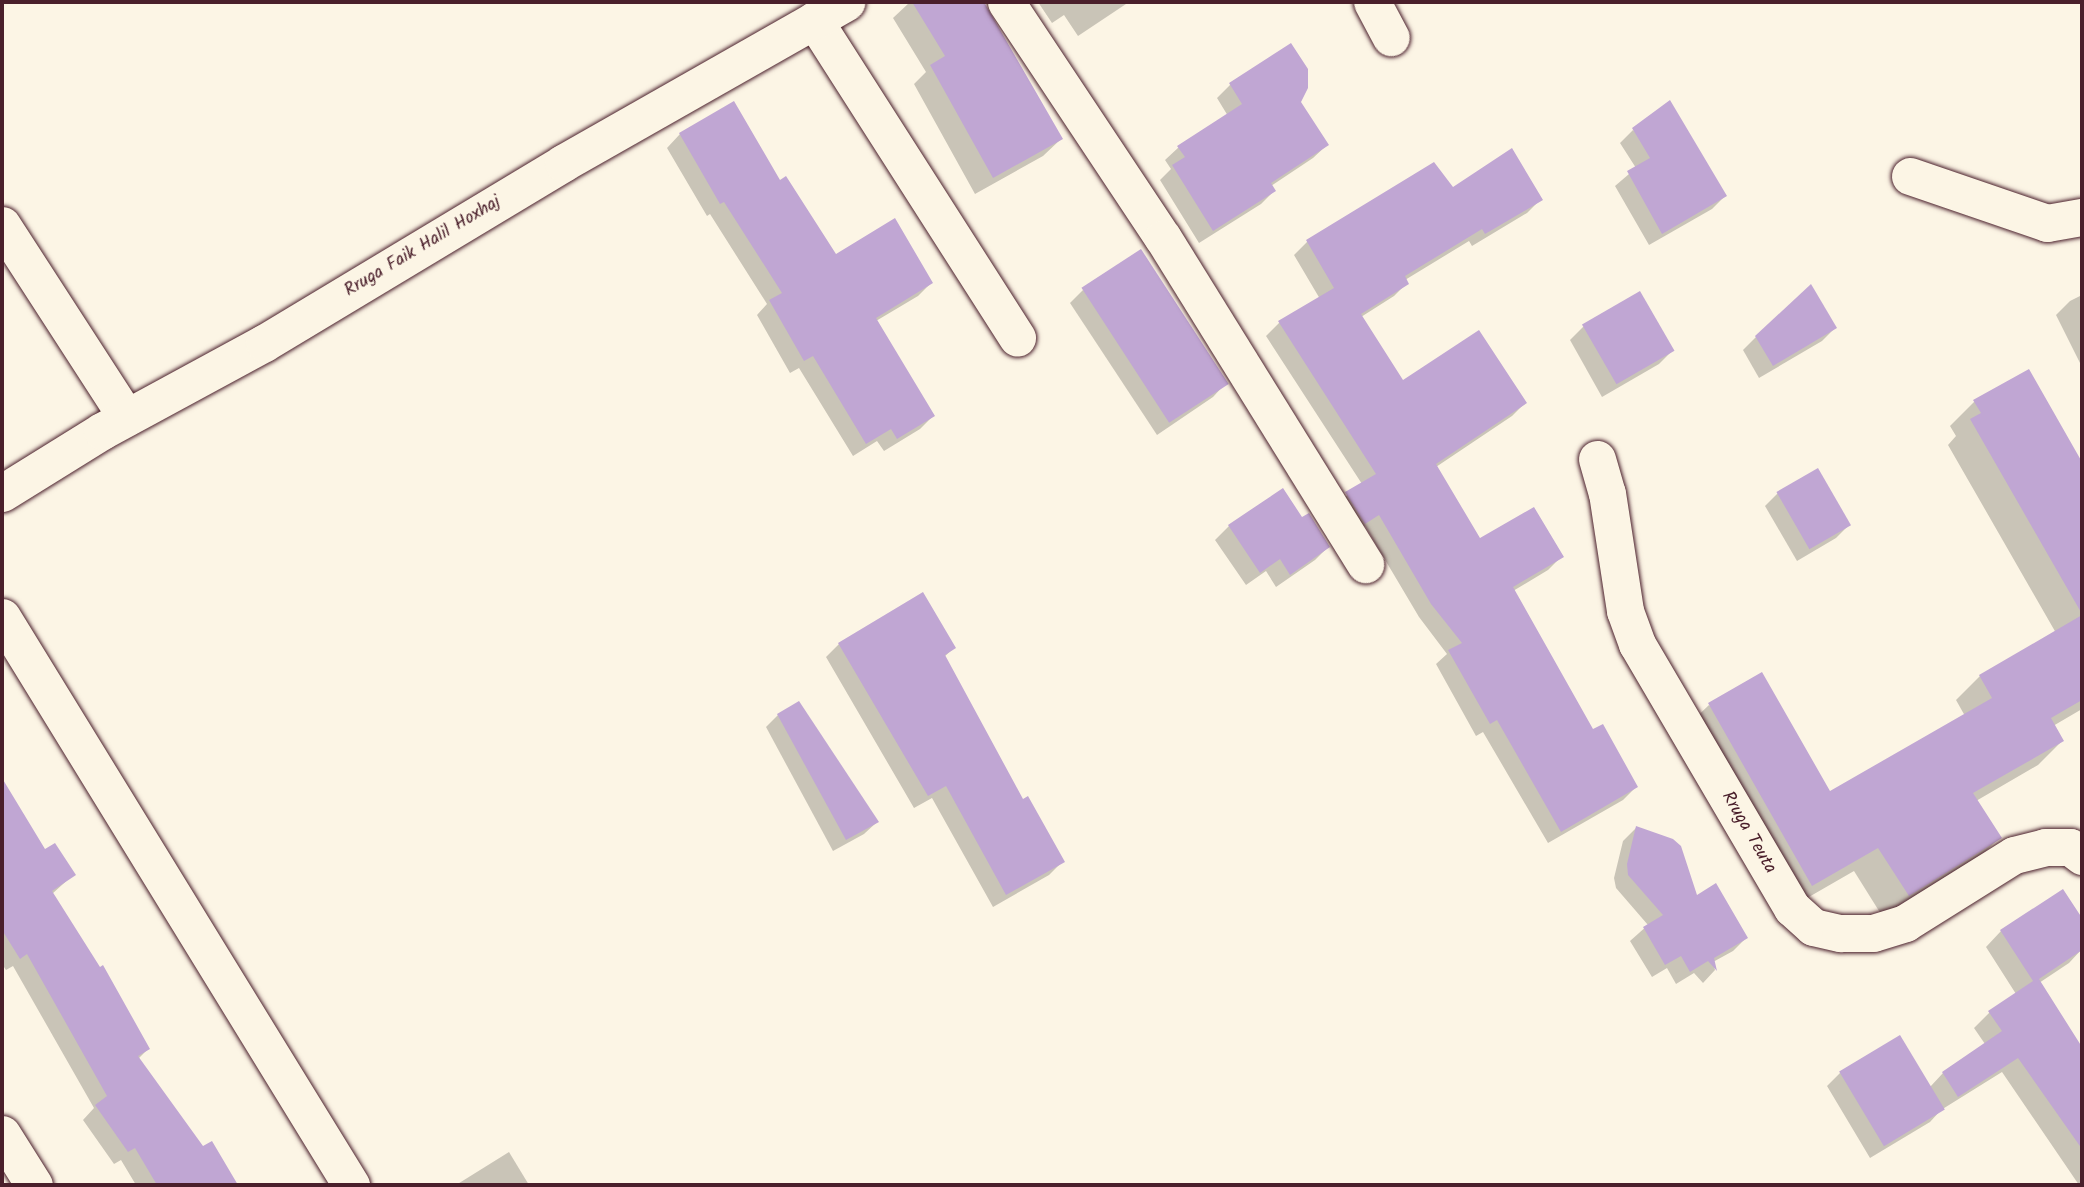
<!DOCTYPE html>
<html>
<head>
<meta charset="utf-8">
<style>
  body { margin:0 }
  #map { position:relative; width:2084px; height:1187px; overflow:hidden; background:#fcf5e5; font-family:Kalam,sans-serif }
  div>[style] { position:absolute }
  .shadow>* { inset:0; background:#0003 }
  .building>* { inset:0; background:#c0a6d3; transform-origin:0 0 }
  .roads { filter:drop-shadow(0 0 2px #4a1f2b) drop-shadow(0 0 2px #4a1f2b) }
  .street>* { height:37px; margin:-18.5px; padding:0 18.5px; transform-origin:18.5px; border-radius:18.5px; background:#fcf5e5 }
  span { translate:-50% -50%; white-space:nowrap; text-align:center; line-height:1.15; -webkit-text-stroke:5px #fcf5e5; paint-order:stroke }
  .street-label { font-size:18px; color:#4a1f2b }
  .frame { position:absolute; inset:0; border:4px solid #4a1f2b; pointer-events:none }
</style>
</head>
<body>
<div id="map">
  <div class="shadow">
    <div style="clip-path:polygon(910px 2px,981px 2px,1061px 139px,1043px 156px,975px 194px,914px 84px,926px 72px,893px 18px)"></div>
    <div style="clip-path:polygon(1038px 2px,1129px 2px,1078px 36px,1064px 15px,1052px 23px)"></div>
    <div style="clip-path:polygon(1291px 45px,1299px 102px,1327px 145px,1313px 158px,1271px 186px,1274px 191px,1261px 204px,1199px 243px,1160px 180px,1171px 169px,1165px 160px,1179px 147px,1228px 116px,1217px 98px,1230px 85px)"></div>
    <div style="clip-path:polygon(1633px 130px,1725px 196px,1712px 209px,1649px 245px,1615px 186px,1636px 168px,1620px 143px)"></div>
    <div style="clip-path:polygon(680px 134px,779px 182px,835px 256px,931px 283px,918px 296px,876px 321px,933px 416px,920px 429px,884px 451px,877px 441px,853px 456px,799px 368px,790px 373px,757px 315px,767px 304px,710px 214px,707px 216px,667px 148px)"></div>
    <div style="clip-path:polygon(1452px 190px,1540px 200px,1527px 213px,1472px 246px,1469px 241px,1405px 280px,1407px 283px,1394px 296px,1361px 317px,1402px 383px,1525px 403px,1512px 416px,1436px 467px,1480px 541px,1561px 557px,1548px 570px,1513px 591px,1592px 732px,1636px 787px,1623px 800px,1548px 843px,1483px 732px,1476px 736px,1436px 664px,1447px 654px,1419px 617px,1365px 526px,1351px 536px,1333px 506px,1362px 484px,1266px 336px,1279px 323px,1320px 299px,1294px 255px,1307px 242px)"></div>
    <div style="clip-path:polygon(1083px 290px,1226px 383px,1213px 397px,1157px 435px,1070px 303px)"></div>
    <div style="clip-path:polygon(1639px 294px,1672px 351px,1659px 364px,1602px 397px,1570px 340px,1583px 327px)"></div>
    <div style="clip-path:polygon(2082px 295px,2082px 362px,2080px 363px,2056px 315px,2070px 301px)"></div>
    <div style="clip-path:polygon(1835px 328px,1822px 341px,1759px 378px,1743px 350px,1756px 337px)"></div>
    <div style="clip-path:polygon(2028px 371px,2082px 466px,2082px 709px,2053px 726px,2062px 741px,2038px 765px,1976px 801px,1999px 838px,1975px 862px,1884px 919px,1854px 871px,1788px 909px,1685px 728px,1709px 705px,1829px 794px,1965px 716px,1956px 700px,1980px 676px,2056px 633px,1948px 445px,1956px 436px,1950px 426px,1974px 402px)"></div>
    <div style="clip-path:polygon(1282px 490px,1302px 519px,1328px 547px,1315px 560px,1276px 587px,1266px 571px,1246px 585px,1215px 540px,1229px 526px)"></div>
    <div style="clip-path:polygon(1778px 493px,1849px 525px,1836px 538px,1797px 561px,1765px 506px)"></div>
    <div style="clip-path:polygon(839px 644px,954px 648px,944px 657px,1022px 802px,1063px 861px,1049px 875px,993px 907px,932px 798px,914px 808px,826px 657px)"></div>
    <div style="clip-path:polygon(778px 715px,877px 822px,864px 834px,833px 851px,766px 727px)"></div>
    <div style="clip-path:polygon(7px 790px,45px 852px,73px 875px,52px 894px,148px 1049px,138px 1059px,203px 1148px,211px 1144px,236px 1185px,136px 1185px,121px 1160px,114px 1164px,83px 1120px,94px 1108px,13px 966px,6px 970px,2px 964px,2px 793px)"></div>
    <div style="clip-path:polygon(1636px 828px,1696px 898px,1746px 938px,1733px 951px,1713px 962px,1715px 970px,1703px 983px,1694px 973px,1676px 984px,1667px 968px,1652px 977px,1630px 941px,1648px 925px,1616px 888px,1614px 878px,1623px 841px)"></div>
    <div style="clip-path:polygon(2070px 927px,2082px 949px,2069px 963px,2039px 983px,2082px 1050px,2082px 1185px,2079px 1185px,2002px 1072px,1941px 1110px,1930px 1122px,1870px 1158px,1827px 1086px,1840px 1073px,1930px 1087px,1943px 1073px,1985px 1044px,1974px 1028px,1990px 1012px,2016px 994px,1986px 947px,2001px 931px)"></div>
    <div style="clip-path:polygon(509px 1152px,529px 1185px,456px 1185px)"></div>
  </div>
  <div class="building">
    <div style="clip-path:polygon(912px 2px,984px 2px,1063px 139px,993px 178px,930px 65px,945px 56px)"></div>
    <div style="clip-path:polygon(1291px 43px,1308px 69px,1308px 88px,1301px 102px,1329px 145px,1271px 183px,1276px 191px,1213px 231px,1172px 165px,1185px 157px,1177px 146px,1242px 104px,1229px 83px)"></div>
    <div style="clip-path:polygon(1670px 100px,1727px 196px,1662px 234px,1627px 171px,1650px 158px,1632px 128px)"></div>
    <div style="clip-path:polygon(734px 101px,780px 180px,786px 176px,836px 254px,895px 218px,933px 283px,876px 318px,935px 416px,897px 439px,891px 429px,866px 444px,813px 356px,804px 361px,769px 300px,782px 293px,724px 202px,720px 204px,679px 133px)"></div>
    <div style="clip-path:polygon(1512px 148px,1543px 200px,1485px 234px,1482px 229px,1405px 276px,1409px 284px,1361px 314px,1403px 380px,1479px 330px,1527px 403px,1436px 464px,1480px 538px,1534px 507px,1564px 557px,1513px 587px,1593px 729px,1603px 724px,1638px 787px,1561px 832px,1497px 720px,1490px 724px,1448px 650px,1462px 643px,1431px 604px,1379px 515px,1365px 524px,1345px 492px,1376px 474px,1278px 321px,1334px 288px,1306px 240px,1434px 162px,1453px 187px)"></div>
    <div style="left:1141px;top:249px;width:161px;height:71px;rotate:57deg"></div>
    <div style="clip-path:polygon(1811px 284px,1837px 328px,1773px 366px,1755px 336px)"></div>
    <div style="left:1640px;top:291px;width:69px;height:67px;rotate:60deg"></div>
    <div style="clip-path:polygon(2029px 369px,2082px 462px,2082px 614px,1970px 419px,1981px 413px,1973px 400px)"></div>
    <div style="left:1818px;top:468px;width:66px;height:48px;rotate:60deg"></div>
    <div style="clip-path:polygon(1283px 488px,1302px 517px,1309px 513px,1330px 547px,1290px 575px,1280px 559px,1260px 573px,1228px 525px)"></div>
    <div style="clip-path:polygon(923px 592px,956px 648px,945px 655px,1023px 799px,1028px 796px,1065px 862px,1006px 895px,946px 786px,928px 796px,838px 643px)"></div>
    <div style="clip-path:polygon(2082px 615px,2082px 700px,2051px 718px,2064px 741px,1973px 793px,2002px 838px,1909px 896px,1878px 848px,1812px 886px,1708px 703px,1762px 672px,1830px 791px,1992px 698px,1979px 675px)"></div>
    <div style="clip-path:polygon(799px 701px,879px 822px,846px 840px,777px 714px)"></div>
    <div style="clip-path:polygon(2px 778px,45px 849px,55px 843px,76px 875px,52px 891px,100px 967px,103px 965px,150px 1049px,138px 1056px,203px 1146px,212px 1141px,238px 1185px,157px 1185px,135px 1148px,128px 1152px,95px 1105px,107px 1096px,27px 954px,20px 959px,2px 930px)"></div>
    <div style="clip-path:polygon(1636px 826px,1673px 839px,1681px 846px,1697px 895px,1716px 883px,1748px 938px,1714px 958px,1717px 971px,1708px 961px,1690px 972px,1681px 956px,1665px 965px,1643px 927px,1663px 915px,1628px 875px,1627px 864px)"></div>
    <div style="clip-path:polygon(2063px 889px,2082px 918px,2082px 950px,2039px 979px,2082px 1047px,2082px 1149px,2018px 1058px,1958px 1097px,1942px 1072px,2002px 1031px,1988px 1011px,2033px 981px,2000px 930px)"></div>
    <div style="left:1900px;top:1035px;width:87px;height:71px;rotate:59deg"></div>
  </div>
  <div class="roads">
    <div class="street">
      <div style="left:1006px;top:2px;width:283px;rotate:56.4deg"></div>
      <div style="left:1163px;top:238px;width:384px;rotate:58.2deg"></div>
      <div style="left:1372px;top:2px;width:40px;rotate:62deg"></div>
      <div style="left:814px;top:20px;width:377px;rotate:57.4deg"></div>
      <div style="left:1910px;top:176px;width:145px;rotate:18.9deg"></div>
      <div style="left:2047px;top:223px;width:36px;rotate:-10deg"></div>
      <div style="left:2px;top:225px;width:229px;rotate:57.1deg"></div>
      <div style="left:1597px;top:459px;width:35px;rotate:74deg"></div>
      <div style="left:1607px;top:493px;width:119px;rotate:81.3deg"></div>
      <div style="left:1625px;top:611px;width:35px;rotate:70deg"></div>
      <div style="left:1637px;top:644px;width:306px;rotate:59.6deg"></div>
      <div style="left:1792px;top:908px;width:28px;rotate:42deg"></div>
      <div style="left:1813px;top:927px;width:28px;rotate:13deg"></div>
      <div style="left:1840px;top:933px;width:33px"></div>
      <div style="left:1873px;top:933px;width:34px;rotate:-17deg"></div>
      <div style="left:1905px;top:923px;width:128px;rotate:-32deg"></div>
      <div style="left:2014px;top:855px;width:32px;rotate:-14deg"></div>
      <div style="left:2045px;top:847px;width:25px"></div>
      <div style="left:2070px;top:847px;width:15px;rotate:37deg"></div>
      <div style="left:2px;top:493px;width:118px;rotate:-31.8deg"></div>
      <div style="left:102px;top:431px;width:184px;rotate:-28.5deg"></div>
      <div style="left:264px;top:343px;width:349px;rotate:-31deg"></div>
      <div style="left:563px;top:163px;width:326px;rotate:-29.6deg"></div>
      <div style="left:2px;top:617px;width:667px;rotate:58.43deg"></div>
      <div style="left:2px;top:1134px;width:60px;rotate:57.9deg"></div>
    </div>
  </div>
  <div class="street-label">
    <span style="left:423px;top:247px;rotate:-31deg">Rruga Faik Halil Hoxhaj</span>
    <span style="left:1748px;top:833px;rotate:60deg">Rruga Teuta</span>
  </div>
  <div class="frame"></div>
</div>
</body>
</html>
